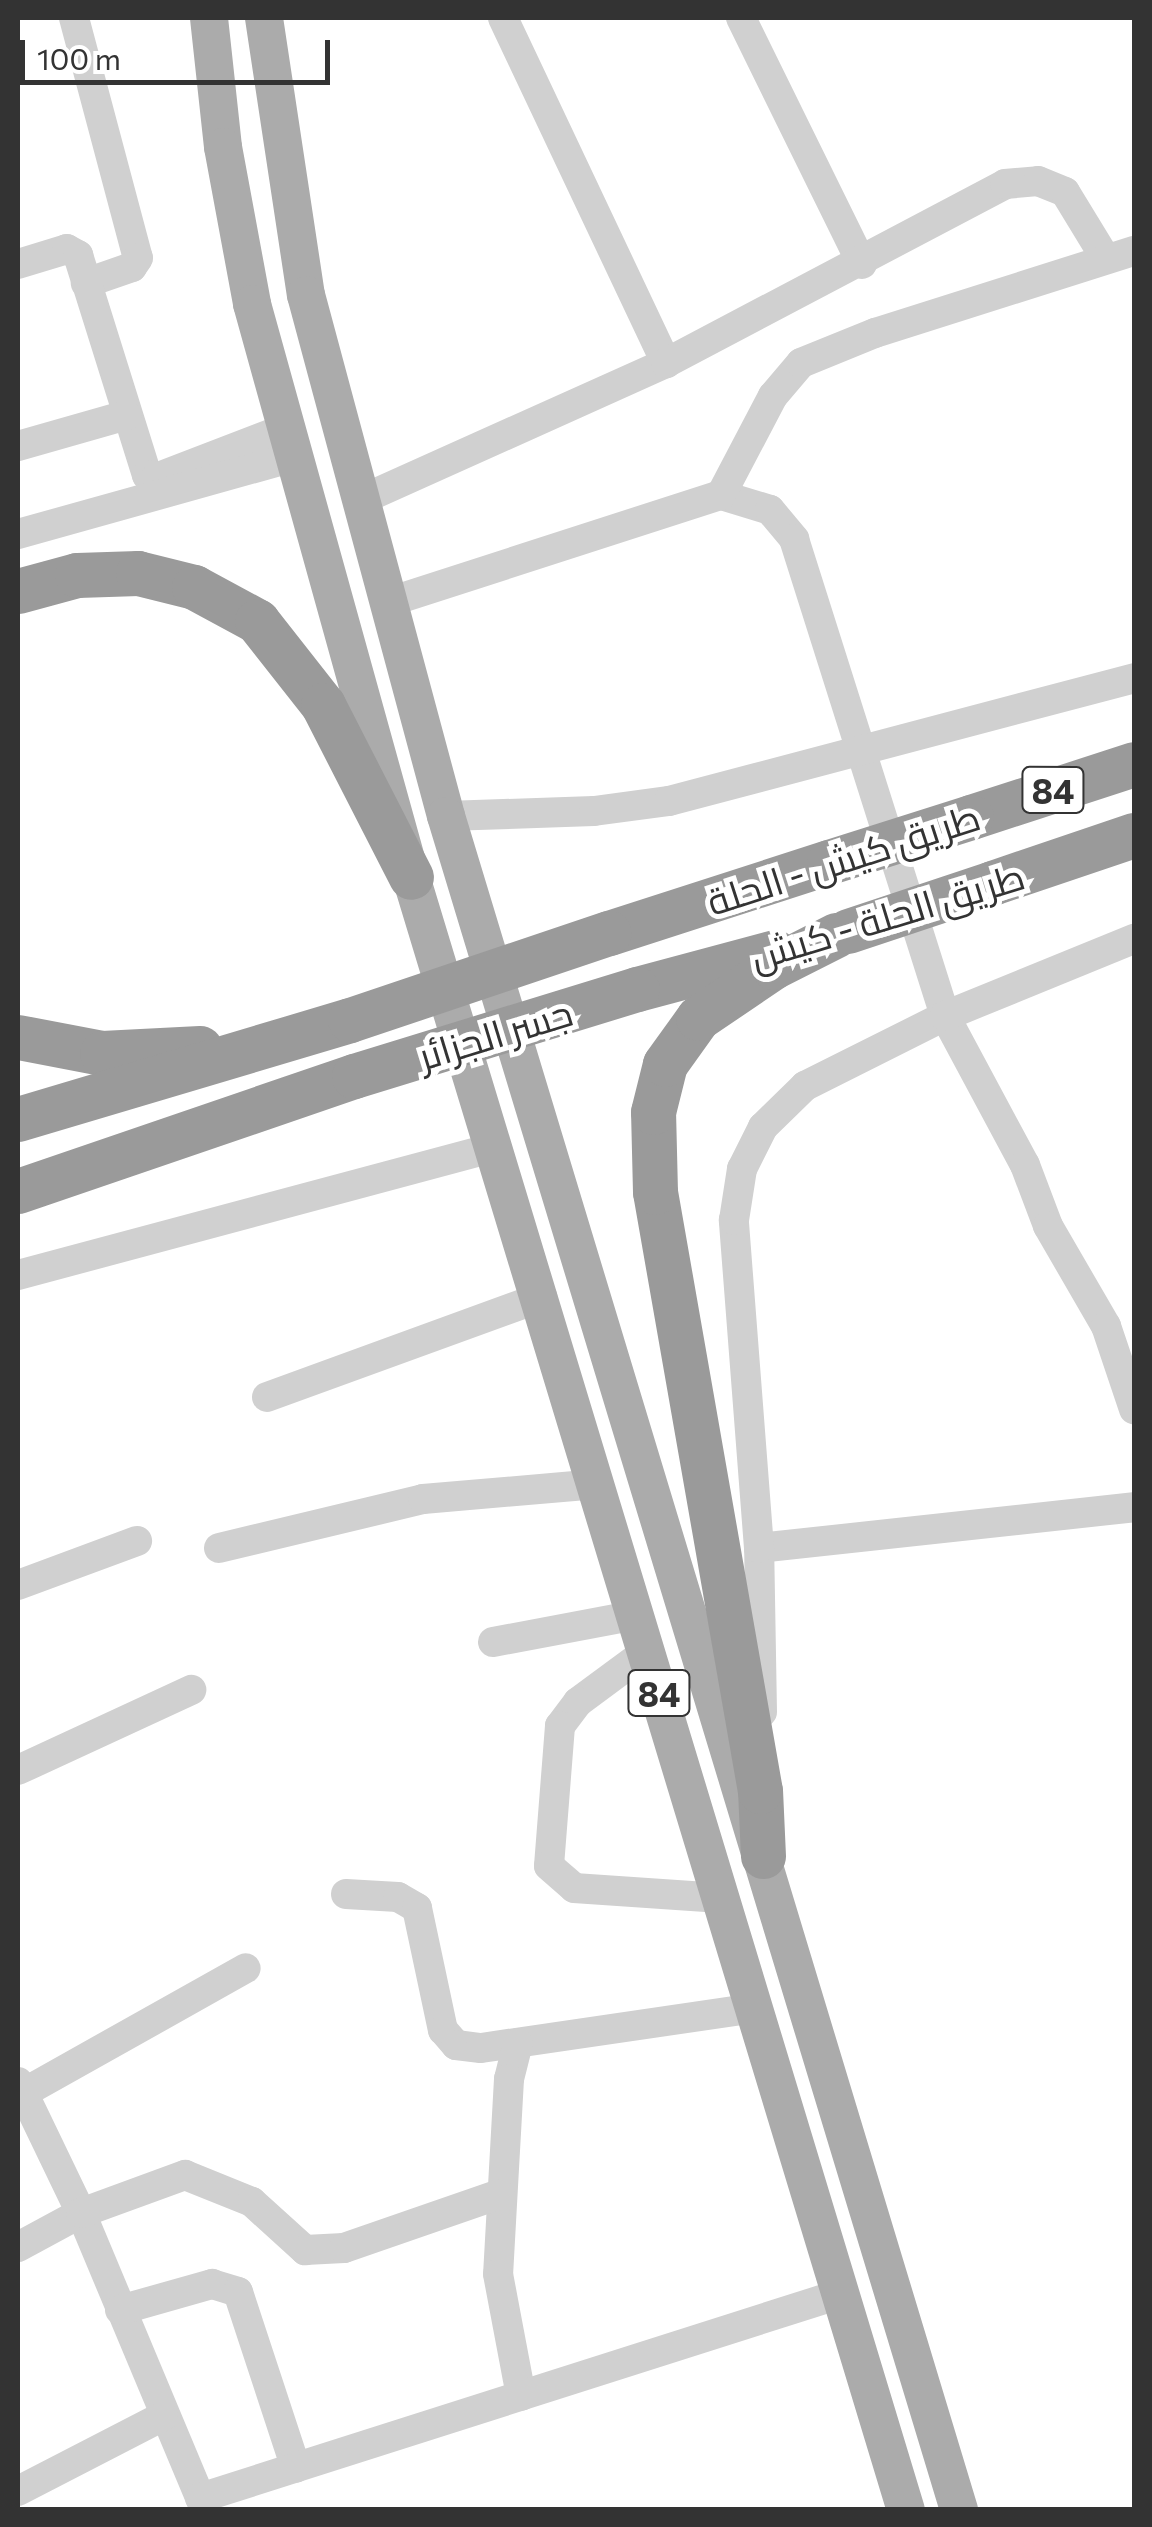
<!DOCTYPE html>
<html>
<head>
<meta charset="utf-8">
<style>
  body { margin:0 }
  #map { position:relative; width:1152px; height:2527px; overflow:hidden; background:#fff; font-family:Commissioner,Cairo,sans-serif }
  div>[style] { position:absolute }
  .minor>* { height:30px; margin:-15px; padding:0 15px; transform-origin:15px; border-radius:15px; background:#d0d0d0 }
  .major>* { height:38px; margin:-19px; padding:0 19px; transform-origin:19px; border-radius:19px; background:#ababab }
  .highway>* { height:45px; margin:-22.5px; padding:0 22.5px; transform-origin:22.5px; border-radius:22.5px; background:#9a9a9a }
  .highway-bridge>* { height:45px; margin:-22.5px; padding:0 22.5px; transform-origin:22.5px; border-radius:22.5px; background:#9a9a9a }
  span { translate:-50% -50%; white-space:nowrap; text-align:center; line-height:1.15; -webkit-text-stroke:10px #fff; paint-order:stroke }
  .shield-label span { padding:2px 8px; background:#fff; border:2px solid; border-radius:8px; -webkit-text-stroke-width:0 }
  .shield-label { font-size:35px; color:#333; font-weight:700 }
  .street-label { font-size:38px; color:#333 }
  .frame { position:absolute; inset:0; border:20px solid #333; pointer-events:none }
  .scale { position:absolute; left:20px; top:40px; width:310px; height:45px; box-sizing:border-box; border:5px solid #333; border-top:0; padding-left:12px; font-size:30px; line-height:35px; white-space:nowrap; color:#333; -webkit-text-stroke:8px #fff; paint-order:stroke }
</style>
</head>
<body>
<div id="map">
  <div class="minor">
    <div style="left:74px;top:18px;width:248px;rotate:75.1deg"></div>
    <div style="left:138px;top:258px;width:11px;rotate:124deg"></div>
    <div style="left:132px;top:267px;width:49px;rotate:160.8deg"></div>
    <div style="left:503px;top:18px;width:382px;rotate:64.7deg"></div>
    <div style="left:741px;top:18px;width:274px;rotate:63.8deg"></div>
    <div style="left:18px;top:264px;width:51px;rotate:-17deg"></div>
    <div style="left:67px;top:249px;width:13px;rotate:29deg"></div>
    <div style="left:78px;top:255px;width:231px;rotate:72.6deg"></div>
    <div style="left:147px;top:475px;width:9px;rotate:18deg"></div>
    <div style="left:156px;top:478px;width:139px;rotate:-21deg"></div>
    <div style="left:18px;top:446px;width:113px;rotate:-15.9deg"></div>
    <div style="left:721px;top:495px;width:51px;rotate:17deg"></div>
    <div style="left:770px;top:510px;width:38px;rotate:50deg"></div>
    <div style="left:794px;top:539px;width:500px;rotate:72.43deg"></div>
    <div style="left:945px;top:1016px;width:169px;rotate:61.8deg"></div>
    <div style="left:1025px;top:1165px;width:65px;rotate:69.3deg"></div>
    <div style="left:1048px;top:1226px;width:116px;rotate:59.9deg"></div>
    <div style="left:1106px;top:1326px;width:88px;rotate:71.4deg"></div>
    <div style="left:361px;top:500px;width:334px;rotate:-24.2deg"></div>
    <div style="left:666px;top:363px;width:383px;rotate:-27.8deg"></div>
    <div style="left:1005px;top:184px;width:33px;rotate:-5deg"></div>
    <div style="left:1038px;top:181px;width:29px;rotate:22deg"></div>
    <div style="left:1065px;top:192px;width:75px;rotate:58.6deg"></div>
    <div style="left:18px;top:534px;width:287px;rotate:-15.6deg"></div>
    <div style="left:389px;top:602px;width:349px;rotate:-17.9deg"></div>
    <div style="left:721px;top:495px;width:112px;rotate:-62.3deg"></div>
    <div style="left:773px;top:396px;width:43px;rotate:-49.7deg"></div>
    <div style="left:801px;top:363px;width:80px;rotate:-22.1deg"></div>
    <div style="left:875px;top:333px;width:272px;rotate:-17.6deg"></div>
    <div style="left:446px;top:816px;width:148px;rotate:-1.9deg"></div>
    <div style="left:594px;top:811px;width:76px;rotate:-7.6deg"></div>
    <div style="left:669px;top:801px;width:481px;rotate:-14.8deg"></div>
    <div style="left:18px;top:1275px;width:495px;rotate:-15deg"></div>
    <div style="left:267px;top:1397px;width:293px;rotate:-20deg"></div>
    <div style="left:219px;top:1548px;width:210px;rotate:-13.5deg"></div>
    <div style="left:423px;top:1499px;width:175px;rotate:-4.9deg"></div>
    <div style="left:759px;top:1548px;width:377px;rotate:-6.2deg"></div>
    <div style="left:18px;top:1585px;width:127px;rotate:-20.3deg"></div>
    <div style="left:493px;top:1642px;width:146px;rotate:-10.7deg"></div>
    <div style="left:647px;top:1651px;width:86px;rotate:143.5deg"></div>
    <div style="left:578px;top:1702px;width:30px;rotate:127deg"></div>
    <div style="left:560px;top:1726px;width:140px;rotate:94.5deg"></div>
    <div style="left:549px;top:1866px;width:33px;rotate:41deg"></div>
    <div style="left:574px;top:1888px;width:147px;rotate:3.9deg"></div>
    <div style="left:762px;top:1712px;width:164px;rotate:-91deg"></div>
    <div style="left:759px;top:1548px;width:329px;rotate:-94.4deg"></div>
    <div style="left:734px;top:1220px;width:52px;rotate:-81.1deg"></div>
    <div style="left:742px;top:1169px;width:47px;rotate:-63.4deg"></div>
    <div style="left:763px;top:1127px;width:59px;rotate:-44.3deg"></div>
    <div style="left:805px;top:1086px;width:157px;rotate:-26.6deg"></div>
    <div style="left:945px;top:1016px;width:204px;rotate:-22.2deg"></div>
    <div style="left:18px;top:1770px;width:191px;rotate:-24.8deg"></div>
    <div style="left:346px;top:1894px;width:52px;rotate:3.3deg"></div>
    <div style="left:398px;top:1897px;width:22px;rotate:30deg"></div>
    <div style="left:417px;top:1908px;width:125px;rotate:78deg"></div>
    <div style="left:443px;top:2030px;width:20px;rotate:49deg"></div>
    <div style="left:456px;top:2045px;width:25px;rotate:7deg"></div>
    <div style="left:481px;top:2048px;width:276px;rotate:-8.3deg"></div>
    <div style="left:518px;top:2043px;width:37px;rotate:104deg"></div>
    <div style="left:509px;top:2079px;width:195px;rotate:93.2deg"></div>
    <div style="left:498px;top:2274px;width:124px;rotate:79.3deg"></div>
    <div style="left:18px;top:2082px;width:145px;rotate:64.3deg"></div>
    <div style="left:81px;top:2213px;width:322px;rotate:67.3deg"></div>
    <div style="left:18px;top:2096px;width:261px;rotate:-29.3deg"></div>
    <div style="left:18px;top:2247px;width:72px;rotate:-28.4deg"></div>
    <div style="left:81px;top:2213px;width:111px;rotate:-20.1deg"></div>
    <div style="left:185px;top:2175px;width:72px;rotate:21.9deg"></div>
    <div style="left:252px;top:2202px;width:72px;rotate:42.2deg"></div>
    <div style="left:305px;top:2250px;width:39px;rotate:-3deg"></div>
    <div style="left:344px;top:2248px;width:165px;rotate:-19.1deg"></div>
    <div style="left:120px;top:2310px;width:96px;rotate:-15.8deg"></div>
    <div style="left:212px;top:2284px;width:27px;rotate:17deg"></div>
    <div style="left:238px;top:2292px;width:185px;rotate:71.8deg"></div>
    <div style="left:18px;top:2491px;width:163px;rotate:-27.3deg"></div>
    <div style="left:200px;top:2498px;width:672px;rotate:-17.68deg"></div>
  </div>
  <div class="major">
    <div style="left:209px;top:18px;width:130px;rotate:83.8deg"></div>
    <div style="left:223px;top:147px;width:160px;rotate:79.5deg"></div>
    <div style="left:252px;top:304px;width:595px;rotate:74.49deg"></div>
    <div style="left:411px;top:877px;width:1706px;rotate:73.14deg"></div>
    <div style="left:264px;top:18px;width:280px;rotate:81.4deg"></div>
    <div style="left:306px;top:295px;width:539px;rotate:74.96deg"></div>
    <div style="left:446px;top:816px;width:1770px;rotate:73.15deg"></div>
  </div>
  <div class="highway">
    <div style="left:18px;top:591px;width:61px;rotate:-15.2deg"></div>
    <div style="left:77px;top:575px;width:61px;rotate:-1.9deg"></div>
    <div style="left:138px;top:573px;width:58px;rotate:14deg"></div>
    <div style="left:194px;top:587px;width:72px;rotate:28.4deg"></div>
    <div style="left:257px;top:621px;width:107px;rotate:51.8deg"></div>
    <div style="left:323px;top:705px;width:193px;rotate:62.9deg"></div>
    <div style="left:971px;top:817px;width:171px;rotate:-18deg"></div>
    <div style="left:992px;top:883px;width:150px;rotate:-18.7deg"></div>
    <div style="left:609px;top:933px;width:231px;rotate:-17.9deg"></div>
    <div style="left:637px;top:989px;width:143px;rotate:-15deg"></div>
    <div style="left:18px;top:1037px;width:86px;rotate:10.8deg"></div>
    <div style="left:102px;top:1053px;width:98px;rotate:-2.9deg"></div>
    <div style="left:18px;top:1119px;width:346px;rotate:-16.6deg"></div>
    <div style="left:18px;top:1191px;width:355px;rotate:-18.9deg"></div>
    <div style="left:763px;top:1856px;width:65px;rotate:-92.6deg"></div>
    <div style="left:760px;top:1791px;width:608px;rotate:-99.94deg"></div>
    <div style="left:655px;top:1192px;width:80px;rotate:-91.4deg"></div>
    <div style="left:653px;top:1112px;width:49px;rotate:-76deg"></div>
    <div style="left:665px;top:1064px;width:57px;rotate:-54.3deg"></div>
    <div style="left:698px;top:1018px;width:91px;rotate:-34.2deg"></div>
    <div style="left:773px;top:967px;width:71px;rotate:-26.9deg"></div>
  </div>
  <div class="highway-bridge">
    <div style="left:829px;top:862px;width:149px;rotate:-17.6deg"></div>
    <div style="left:848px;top:931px;width:152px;rotate:-18.4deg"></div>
    <div style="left:350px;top:1020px;width:273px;rotate:-18.6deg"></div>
    <div style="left:354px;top:1076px;width:296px;rotate:-17.1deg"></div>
  </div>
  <div class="shield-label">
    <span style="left:1053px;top:790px">84</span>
    <span style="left:659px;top:1693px">84</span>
  </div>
  <div class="street-label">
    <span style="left:843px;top:858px;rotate:-18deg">طريق كيش - الحلة</span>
    <span style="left:887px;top:915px;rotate:-17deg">طريق الحلة - كيش</span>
    <span style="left:495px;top:1033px;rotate:-17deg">جسر الجزائر</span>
  </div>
  <div class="frame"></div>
  <div class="scale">100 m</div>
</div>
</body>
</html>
